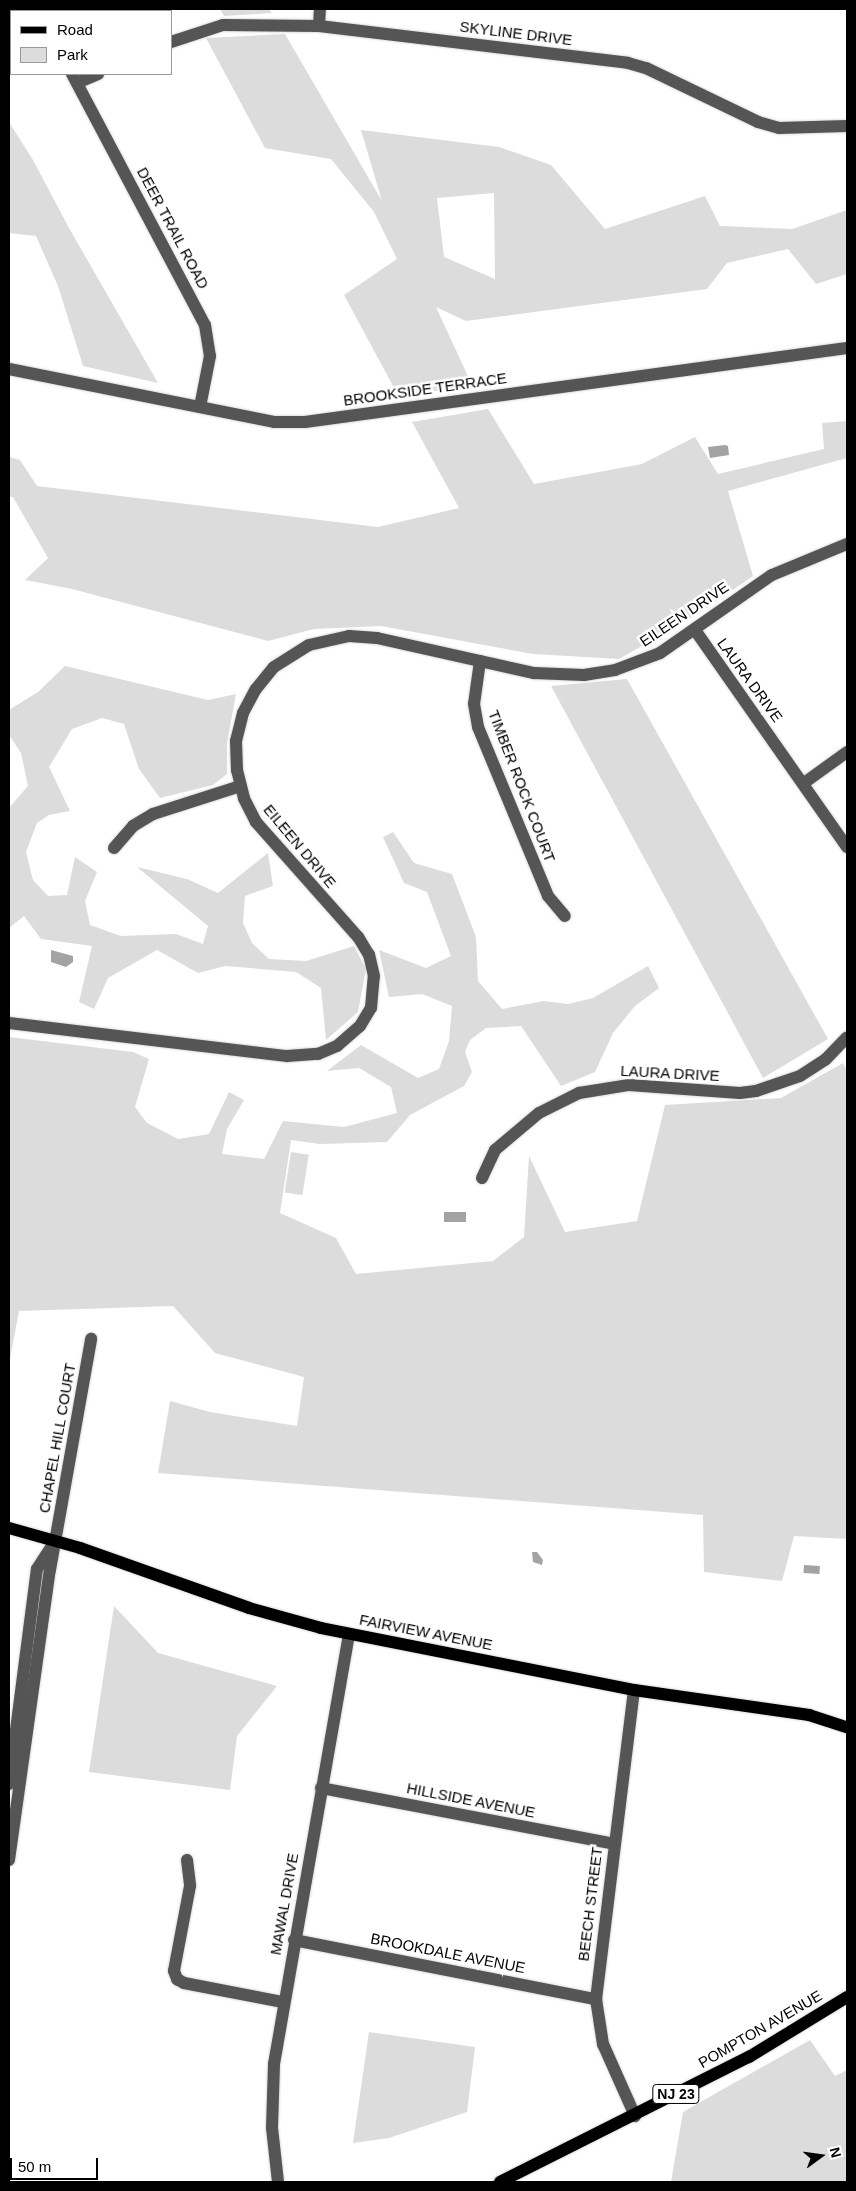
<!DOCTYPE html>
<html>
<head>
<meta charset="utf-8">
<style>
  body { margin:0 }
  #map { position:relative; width:856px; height:2191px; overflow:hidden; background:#fff; font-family:Helvetica,sans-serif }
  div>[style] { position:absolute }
  .green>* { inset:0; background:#dcdcdc; transform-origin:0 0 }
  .water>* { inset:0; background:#a3a3a3; transform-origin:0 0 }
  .roads { filter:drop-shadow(0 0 1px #dbdbdb) drop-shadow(0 0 1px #dbdbdb) }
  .minor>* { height:12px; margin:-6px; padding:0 6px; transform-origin:6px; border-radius:6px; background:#555 }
  .major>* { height:12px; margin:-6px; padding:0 6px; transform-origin:6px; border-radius:6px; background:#000 }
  span { translate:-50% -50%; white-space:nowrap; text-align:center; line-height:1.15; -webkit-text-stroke:5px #fff; paint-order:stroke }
  .shield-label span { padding:1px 4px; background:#fff; border:1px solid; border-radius:4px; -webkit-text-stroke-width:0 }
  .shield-label { font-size:14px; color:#000; font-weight:700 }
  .street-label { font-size:15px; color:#000 }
  .frame { position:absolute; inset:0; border:10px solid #000; pointer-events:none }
  .legend { position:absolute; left:10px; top:10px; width:162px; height:65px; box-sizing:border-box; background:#fff; border:1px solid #999; margin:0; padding:6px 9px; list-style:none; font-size:15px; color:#000 }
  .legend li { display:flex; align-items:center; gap:10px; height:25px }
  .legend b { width:25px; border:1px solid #999 }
  .north { position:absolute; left:796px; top:2131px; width:50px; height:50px; -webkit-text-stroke:4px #fff; paint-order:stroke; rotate:76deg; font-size:14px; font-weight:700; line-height:20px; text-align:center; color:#000 }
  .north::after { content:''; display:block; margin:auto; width:18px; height:22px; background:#000; clip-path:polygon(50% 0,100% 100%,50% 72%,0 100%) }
  .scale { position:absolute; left:10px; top:2158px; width:88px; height:22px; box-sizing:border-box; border:2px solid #000; border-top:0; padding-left:6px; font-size:15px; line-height:18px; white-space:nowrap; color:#000; -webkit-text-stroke:4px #fff; paint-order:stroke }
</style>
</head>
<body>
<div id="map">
  <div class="green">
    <div style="clip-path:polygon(220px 9px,269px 9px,272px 13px,224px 16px)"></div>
    <div style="clip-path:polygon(evenodd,285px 34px,382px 201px,361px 130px,499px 147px,551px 165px,605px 229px,705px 196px,720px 226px,792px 229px,847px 210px,847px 274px,816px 284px,788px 249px,727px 263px,707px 289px,466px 321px,436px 307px,472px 385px,399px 397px,344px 295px,397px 259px,374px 212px,331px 159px,265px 148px,206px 38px,285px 34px,494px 193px,495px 278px,495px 279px,444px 257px,437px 198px,494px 193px)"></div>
    <div style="clip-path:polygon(9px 122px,33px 160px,69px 228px,158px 383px,83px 366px,58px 286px,36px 236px,9px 233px)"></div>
    <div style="clip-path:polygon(488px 409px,534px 484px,642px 464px,695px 437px,718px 474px,824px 449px,822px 423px,847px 421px,847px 458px,728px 491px,753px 576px,698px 614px,619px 659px,533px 654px,381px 626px,314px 629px,268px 641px,72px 589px,25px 580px,48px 558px,13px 497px,9px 497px,9px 457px,20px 460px,37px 486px,378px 527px,459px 508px,412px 422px)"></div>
    <div style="clip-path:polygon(65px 666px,208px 700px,236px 694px,227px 743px,227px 774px,213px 785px,160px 798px,139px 769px,124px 724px,102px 718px,72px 729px,49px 767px,70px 811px,49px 815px,37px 823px,26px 852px,33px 880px,48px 896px,67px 895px,75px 857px,97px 872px,85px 901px,90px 925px,121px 936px,176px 934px,203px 944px,208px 926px,137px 867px,187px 879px,218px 893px,268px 853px,273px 886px,245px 896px,243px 923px,252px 943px,269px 959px,306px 961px,354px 946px,366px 969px,358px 1012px,326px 1040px,321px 988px,296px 972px,225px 966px,198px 973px,157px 950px,108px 978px,94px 1009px,79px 1002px,92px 946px,41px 939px,24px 916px,9px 928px,9px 808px,28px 786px,21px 753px,9px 735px,9px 710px,38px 692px)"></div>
    <div style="clip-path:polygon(627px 679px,828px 1039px,763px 1078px,551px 686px)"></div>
    <div style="clip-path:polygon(393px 832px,414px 863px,452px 874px,476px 937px,478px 981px,502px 1009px,544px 1001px,568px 1004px,593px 998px,648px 966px,659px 988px,635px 1006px,613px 1033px,595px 1072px,561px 1086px,521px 1026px,486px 1028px,470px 1040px,465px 1052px,472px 1072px,464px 1086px,410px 1115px,387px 1142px,320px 1144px,291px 1140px,280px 1213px,336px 1238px,356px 1274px,493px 1261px,524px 1237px,529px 1156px,565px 1232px,637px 1221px,665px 1105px,781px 1098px,843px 1063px,847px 1071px,847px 1539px,794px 1536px,782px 1581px,704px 1572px,703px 1515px,158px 1473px,170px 1401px,210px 1412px,297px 1426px,304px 1377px,215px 1353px,173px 1306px,19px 1311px,9px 1364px,9px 1037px,133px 1052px,149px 1059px,135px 1107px,147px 1123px,178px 1139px,209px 1134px,229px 1092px,244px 1100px,227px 1129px,222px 1154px,264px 1159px,283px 1121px,344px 1127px,397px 1113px,391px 1087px,359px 1068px,327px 1071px,361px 1045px,418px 1078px,439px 1069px,449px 1041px,452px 1006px,422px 994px,389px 997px,379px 950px,426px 968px,451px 956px,427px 892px,404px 883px,383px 837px)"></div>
    <div style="left:291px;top:1152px;width:18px;height:41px;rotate:9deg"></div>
    <div style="clip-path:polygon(114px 1606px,158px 1653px,277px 1686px,237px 1736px,230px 1790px,89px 1772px)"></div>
    <div style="clip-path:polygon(369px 2032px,475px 2047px,467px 2112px,389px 2138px,353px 2143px)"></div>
    <div style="clip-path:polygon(810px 2040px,835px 2076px,847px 2070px,847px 2182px,671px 2182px,683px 2112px)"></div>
  </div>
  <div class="water">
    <div style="clip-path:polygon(725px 445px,728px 446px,729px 455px,710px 458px,708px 447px)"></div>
    <div style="clip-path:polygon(51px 950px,73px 956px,73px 962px,66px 967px,51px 962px)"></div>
    <div style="left:444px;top:1212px;width:22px;height:10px"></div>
    <div style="clip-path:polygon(532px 1552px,537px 1552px,543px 1560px,542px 1565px,533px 1562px)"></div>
    <div style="left:804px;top:1565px;width:16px;height:8px;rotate:4deg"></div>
  </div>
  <div class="roads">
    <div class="minor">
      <div style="left:36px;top:9px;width:2px;rotate:63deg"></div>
      <div style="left:319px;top:26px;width:17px;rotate:-87deg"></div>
      <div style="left:171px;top:42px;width:55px;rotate:-18.1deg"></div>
      <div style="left:223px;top:25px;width:96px;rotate:0.6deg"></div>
      <div style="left:319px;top:26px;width:311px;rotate:6.8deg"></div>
      <div style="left:628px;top:63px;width:19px;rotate:16deg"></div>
      <div style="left:646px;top:68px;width:124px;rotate:25.7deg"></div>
      <div style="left:758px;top:122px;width:22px;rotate:16deg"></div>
      <div style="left:779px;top:128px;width:68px;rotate:-1.7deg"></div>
      <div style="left:72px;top:74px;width:284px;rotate:62.1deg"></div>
      <div style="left:205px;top:325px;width:31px;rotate:81deg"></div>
      <div style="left:210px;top:356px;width:52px;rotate:101.1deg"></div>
      <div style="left:77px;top:83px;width:23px;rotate:-23deg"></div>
      <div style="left:9px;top:369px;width:270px;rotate:11.3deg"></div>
      <div style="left:274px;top:422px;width:31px"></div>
      <div style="left:305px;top:422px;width:547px;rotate:-7.77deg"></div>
      <div style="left:695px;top:630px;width:265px;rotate:55deg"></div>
      <div style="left:480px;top:661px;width:43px;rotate:97.9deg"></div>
      <div style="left:474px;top:704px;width:23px;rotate:80deg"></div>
      <div style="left:478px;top:727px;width:183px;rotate:67.5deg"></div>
      <div style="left:548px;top:896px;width:26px;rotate:50deg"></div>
      <div style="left:804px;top:783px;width:53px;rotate:-35.8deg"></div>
      <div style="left:114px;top:848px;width:29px;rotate:-49deg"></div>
      <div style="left:133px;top:826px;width:23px;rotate:-31deg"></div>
      <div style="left:153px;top:814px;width:91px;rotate:-17.8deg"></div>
      <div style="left:9px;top:1023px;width:280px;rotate:6.8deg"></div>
      <div style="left:287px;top:1056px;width:31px;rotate:-4deg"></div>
      <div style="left:318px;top:1054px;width:21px;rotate:-23deg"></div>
      <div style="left:337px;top:1046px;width:30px;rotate:-41deg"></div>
      <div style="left:360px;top:1026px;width:21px;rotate:-59deg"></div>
      <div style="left:371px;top:1008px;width:32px;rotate:-85deg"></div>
      <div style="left:374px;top:976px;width:22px;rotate:-103deg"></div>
      <div style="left:369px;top:955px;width:21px;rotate:-121deg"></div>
      <div style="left:358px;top:937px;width:154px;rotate:-131.6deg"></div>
      <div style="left:256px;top:822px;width:27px;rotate:-117deg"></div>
      <div style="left:244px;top:798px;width:29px;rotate:-104deg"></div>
      <div style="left:237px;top:770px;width:29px;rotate:-92deg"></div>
      <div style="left:236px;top:741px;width:29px;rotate:-76deg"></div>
      <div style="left:243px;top:713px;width:27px;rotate:-62deg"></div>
      <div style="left:256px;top:689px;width:28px;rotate:-51deg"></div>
      <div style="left:274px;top:667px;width:41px;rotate:-32.2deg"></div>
      <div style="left:309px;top:645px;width:41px;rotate:-12.7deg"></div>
      <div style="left:349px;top:636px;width:28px;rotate:4deg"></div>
      <div style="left:377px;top:638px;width:161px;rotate:12.6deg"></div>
      <div style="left:534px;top:673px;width:50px;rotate:2.3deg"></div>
      <div style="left:584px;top:675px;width:31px;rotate:-9deg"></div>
      <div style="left:615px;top:670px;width:48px;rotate:-20.7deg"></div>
      <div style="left:660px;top:653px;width:136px;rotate:-34.9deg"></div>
      <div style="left:772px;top:575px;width:81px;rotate:-22.5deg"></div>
      <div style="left:482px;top:1178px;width:31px;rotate:-65deg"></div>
      <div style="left:495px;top:1150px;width:57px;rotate:-40.1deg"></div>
      <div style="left:539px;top:1113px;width:45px;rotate:-26.6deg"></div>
      <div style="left:579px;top:1093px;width:51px;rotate:-9.1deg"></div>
      <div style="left:629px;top:1085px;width:111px;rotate:4.1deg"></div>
      <div style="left:740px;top:1093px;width:16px;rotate:-7deg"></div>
      <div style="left:756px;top:1091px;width:46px;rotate:-18.8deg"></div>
      <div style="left:800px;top:1076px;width:31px;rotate:-33deg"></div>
      <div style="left:826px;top:1059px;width:30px;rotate:-46deg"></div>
      <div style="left:634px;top:1690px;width:311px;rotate:97deg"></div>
      <div style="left:596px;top:1999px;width:46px;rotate:81.2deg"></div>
      <div style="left:603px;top:2044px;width:79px;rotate:66deg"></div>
      <div style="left:9px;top:1784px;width:217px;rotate:-82.6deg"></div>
      <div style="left:37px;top:1569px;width:27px;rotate:-57deg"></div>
      <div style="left:321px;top:1788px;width:298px;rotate:10.8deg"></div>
      <div style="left:9px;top:1860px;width:293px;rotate:-82deg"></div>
      <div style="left:50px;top:1570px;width:235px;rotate:-79.9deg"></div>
      <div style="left:187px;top:1860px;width:26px;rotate:83deg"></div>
      <div style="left:190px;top:1886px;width:86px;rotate:100.7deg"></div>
      <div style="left:174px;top:1971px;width:9px;rotate:69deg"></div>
      <div style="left:177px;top:1979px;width:8px;rotate:30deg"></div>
      <div style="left:184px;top:1983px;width:101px;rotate:10.9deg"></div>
      <div style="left:294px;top:1940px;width:308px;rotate:11.1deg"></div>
      <div style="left:278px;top:2182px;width:54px;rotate:-96.3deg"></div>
      <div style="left:272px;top:2128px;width:64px;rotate:-88.2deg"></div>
      <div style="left:274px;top:2064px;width:436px;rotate:-80.1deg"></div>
    </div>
    <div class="major">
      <div style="left:9px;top:1528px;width:74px;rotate:15.7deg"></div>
      <div style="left:80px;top:1548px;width:179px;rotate:19.5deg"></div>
      <div style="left:249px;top:1608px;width:75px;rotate:15.5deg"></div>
      <div style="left:321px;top:1628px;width:319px;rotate:11.2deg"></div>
      <div style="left:634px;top:1690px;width:177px;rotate:8.1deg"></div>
      <div style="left:809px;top:1715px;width:40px;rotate:18deg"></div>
      <div style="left:500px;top:2182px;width:279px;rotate:-26.7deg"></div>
      <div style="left:749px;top:2057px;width:115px;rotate:-31.5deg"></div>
    </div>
  </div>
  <div class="shield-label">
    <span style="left:676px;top:2094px">NJ 23</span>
  </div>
  <div class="street-label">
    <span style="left:516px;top:33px;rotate:7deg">SKYLINE DRIVE</span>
    <span style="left:173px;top:228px;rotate:62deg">DEER TRAIL ROAD</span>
    <span style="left:425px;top:389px;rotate:-8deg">BROOKSIDE TERRACE</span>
    <span style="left:684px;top:614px;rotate:-34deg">EILEEN DRIVE</span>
    <span style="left:750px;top:680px;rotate:54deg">LAURA DRIVE</span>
    <span style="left:522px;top:786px;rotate:69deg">TIMBER ROCK COURT</span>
    <span style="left:300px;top:846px;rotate:50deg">EILEEN DRIVE</span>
    <span style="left:670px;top:1073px;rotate:3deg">LAURA DRIVE</span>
    <span style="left:57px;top:1438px;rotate:-80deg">CHAPEL HILL COURT</span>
    <span style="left:426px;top:1632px;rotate:11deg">FAIRVIEW AVENUE</span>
    <span style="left:471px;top:1800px;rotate:11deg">HILLSIDE AVENUE</span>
    <span style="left:284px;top:1904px;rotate:-80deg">MAWAL DRIVE</span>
    <span style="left:590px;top:1904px;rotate:-83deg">BEECH STREET</span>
    <span style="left:448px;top:1953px;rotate:11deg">BROOKDALE AVENUE</span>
    <span style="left:760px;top:2029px;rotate:-30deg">POMPTON AVENUE</span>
  </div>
  <div class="frame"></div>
  <ul class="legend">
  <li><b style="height:6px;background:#000"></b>Road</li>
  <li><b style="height:14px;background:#dcdcdc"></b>Park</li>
  </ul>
  <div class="north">N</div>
  <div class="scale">50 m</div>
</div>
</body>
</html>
